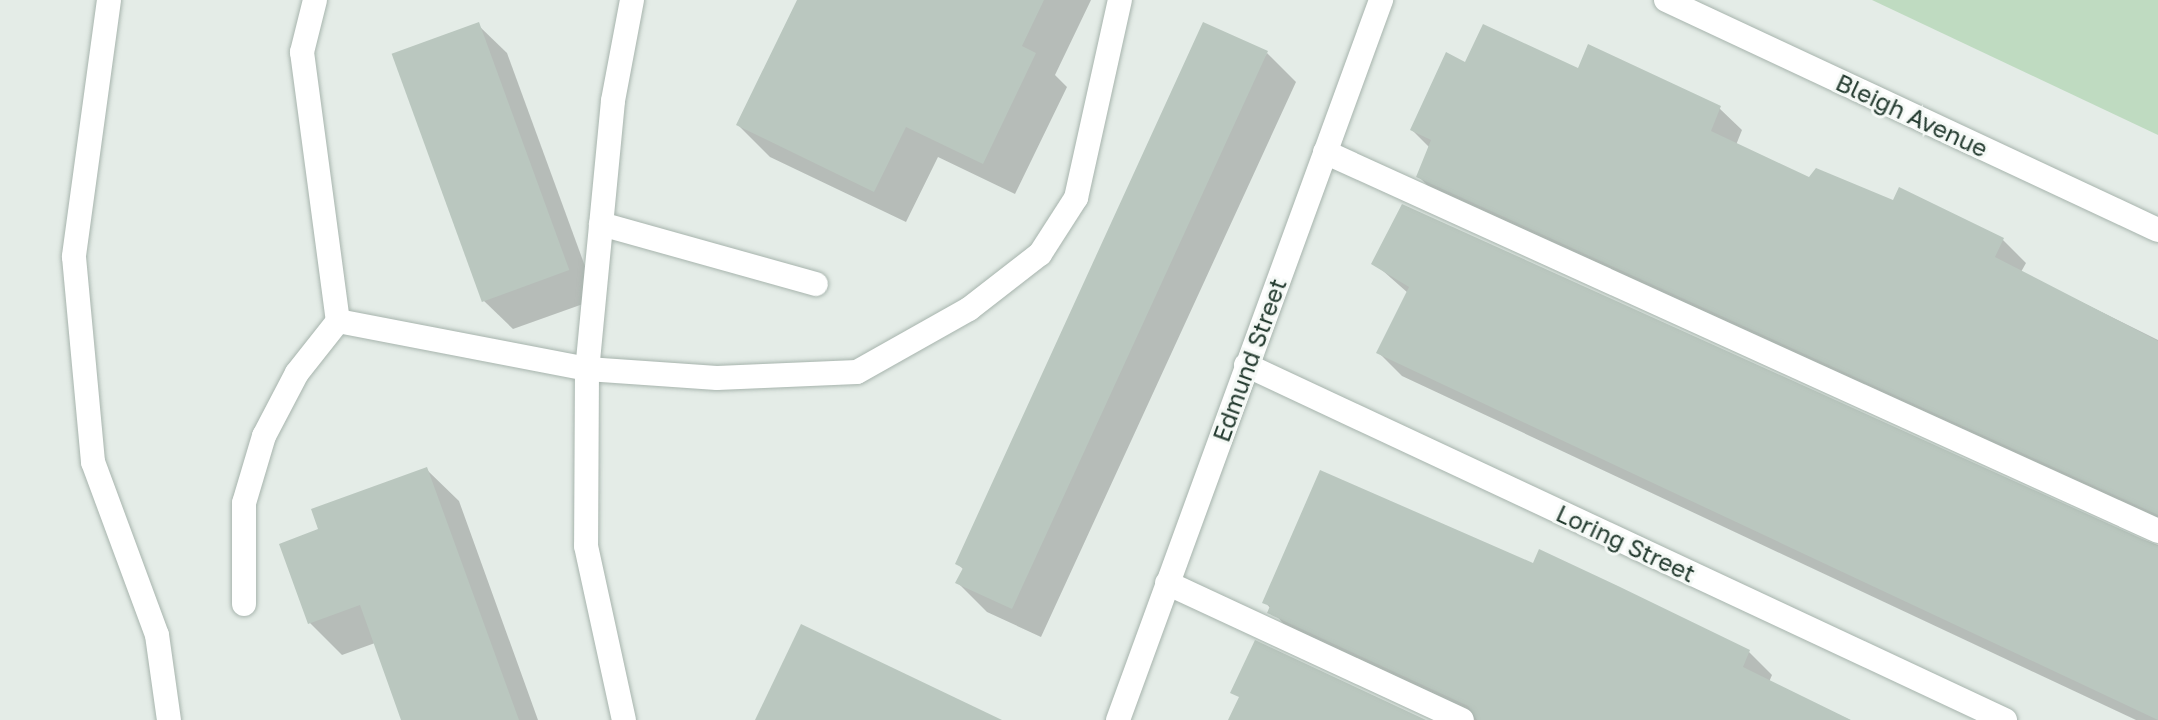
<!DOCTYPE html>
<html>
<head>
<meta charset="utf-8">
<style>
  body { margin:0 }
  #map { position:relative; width:2158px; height:720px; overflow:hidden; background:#e4ece7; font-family:"Golos Text",sans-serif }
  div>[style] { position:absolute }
  .green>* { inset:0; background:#bfdbc1 }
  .shadow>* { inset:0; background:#0003 }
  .building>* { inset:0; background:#bac7bf; transform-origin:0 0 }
  .roads { filter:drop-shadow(0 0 2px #a7b4ad) drop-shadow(0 0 2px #a7b4ad) }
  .minor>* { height:24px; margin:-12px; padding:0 12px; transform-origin:12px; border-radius:12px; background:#fff }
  span { translate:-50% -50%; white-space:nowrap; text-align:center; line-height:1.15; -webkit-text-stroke:6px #f5f9f6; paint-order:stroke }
  .street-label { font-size:24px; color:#253c31 }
</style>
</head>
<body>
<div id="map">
  <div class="green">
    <div style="clip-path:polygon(1872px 0,2158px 0,2158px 135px)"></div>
  </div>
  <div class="shadow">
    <div style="clip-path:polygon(799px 0,1091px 0,1055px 75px,1067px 87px,1015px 194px,938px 157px,906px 222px,770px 157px,738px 125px)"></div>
    <div style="clip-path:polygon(478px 25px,507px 53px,597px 299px,513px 329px,484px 301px)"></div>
    <div style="clip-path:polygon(1267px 53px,1296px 82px,1041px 637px,987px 612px,958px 583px,964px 570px,958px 564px)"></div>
    <div style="clip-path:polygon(1466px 64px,1579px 71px,1719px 108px,1742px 130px,1736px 145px,1810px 179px,2003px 240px,2026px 263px,2021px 272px,2158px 340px,2158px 525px,1441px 199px,1418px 176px,1430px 148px,1412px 130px)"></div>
    <div style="clip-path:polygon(1374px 263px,2158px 545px,2158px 720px,2136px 720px,1402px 376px,1379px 353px,1408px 293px)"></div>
    <div style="clip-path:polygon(427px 470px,459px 501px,538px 720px,403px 720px,375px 643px,342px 655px,310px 623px,321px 530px)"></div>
    <div style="clip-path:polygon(1534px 566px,1749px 652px,1772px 675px,1769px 682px,1850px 720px,1475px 720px,1293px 635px,1265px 602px)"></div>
  </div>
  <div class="building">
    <div style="clip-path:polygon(797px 0,1044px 0,1022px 46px,1036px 53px,983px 164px,906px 127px,874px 192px,736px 125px)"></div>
    <div style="left:479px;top:22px;width:264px;height:93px;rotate:70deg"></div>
    <div style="clip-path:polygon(1203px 22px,1268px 51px,1012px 609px,955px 583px,963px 568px,955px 564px)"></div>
    <div style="clip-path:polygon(1483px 24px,1578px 68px,1588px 44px,1721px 106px,1711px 131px,1809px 177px,1816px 168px,1893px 200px,1899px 187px,2004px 238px,1995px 257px,2158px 341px,2158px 515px,1416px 177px,1431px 140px,1410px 130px,1446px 52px,1465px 62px)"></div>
    <div style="clip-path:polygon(1402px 204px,2158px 546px,2158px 720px,1376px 353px,1409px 287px,1371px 264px)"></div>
    <div style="clip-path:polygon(427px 467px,519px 720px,401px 720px,360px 605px,308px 624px,279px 544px,318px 529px,311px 509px)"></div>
    <div style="clip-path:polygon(1320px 470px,1533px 563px,1539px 549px,1618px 586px,1750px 650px,1743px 667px,1851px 720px,1477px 720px,1468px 706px,1267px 613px,1270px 606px,1262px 603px)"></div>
    <div style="clip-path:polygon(801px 624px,1002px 720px,755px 720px)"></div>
    <div style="clip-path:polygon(1255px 640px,1426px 720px,1228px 720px,1239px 697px,1230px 693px)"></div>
  </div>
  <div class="roads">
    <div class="minor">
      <div style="left:109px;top:0;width:259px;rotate:97.8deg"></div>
      <div style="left:74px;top:257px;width:206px;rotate:84.7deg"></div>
      <div style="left:93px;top:462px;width:184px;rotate:69.7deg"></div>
      <div style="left:157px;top:635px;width:86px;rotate:82deg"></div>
      <div style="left:315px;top:0;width:54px;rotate:104deg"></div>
      <div style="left:302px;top:52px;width:271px;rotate:82.4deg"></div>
      <div style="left:632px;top:0;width:103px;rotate:100.7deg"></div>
      <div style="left:613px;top:101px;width:269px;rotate:95.5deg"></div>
      <div style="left:587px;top:369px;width:130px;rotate:4deg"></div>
      <div style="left:717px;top:378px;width:140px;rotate:-2.5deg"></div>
      <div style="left:857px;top:372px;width:129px;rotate:-29.4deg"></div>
      <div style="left:969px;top:309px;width:90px;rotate:-37.8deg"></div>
      <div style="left:1040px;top:254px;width:67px;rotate:-57.3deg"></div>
      <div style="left:1076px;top:198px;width:203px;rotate:-77.5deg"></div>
      <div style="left:1666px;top:0;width:543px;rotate:25.06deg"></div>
      <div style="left:1325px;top:152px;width:915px;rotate:24.46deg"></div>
      <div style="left:601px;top:224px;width:223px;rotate:15.6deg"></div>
      <div style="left:1246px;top:365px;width:838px;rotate:25.07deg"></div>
      <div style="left:1167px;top:583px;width:325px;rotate:24.9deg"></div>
      <div style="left:244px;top:604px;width:101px;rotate:-90deg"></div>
      <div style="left:244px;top:503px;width:70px;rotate:-73.4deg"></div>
      <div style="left:264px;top:436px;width:71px;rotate:-62.4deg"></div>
      <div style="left:297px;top:373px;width:66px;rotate:-51.7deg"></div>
      <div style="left:338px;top:321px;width:254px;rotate:10.9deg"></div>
      <div style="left:587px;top:369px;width:177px;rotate:90.3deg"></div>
      <div style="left:586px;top:546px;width:178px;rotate:77.7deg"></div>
      <div style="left:1118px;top:720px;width:767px;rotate:-69.93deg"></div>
    </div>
  </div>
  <div class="street-label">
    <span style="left:1912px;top:115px;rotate:25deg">Bleigh Avenue</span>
    <span style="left:1249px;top:360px;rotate:-70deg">Edmund Street</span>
    <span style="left:1626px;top:543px;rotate:25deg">Loring Street</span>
  </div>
</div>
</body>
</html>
